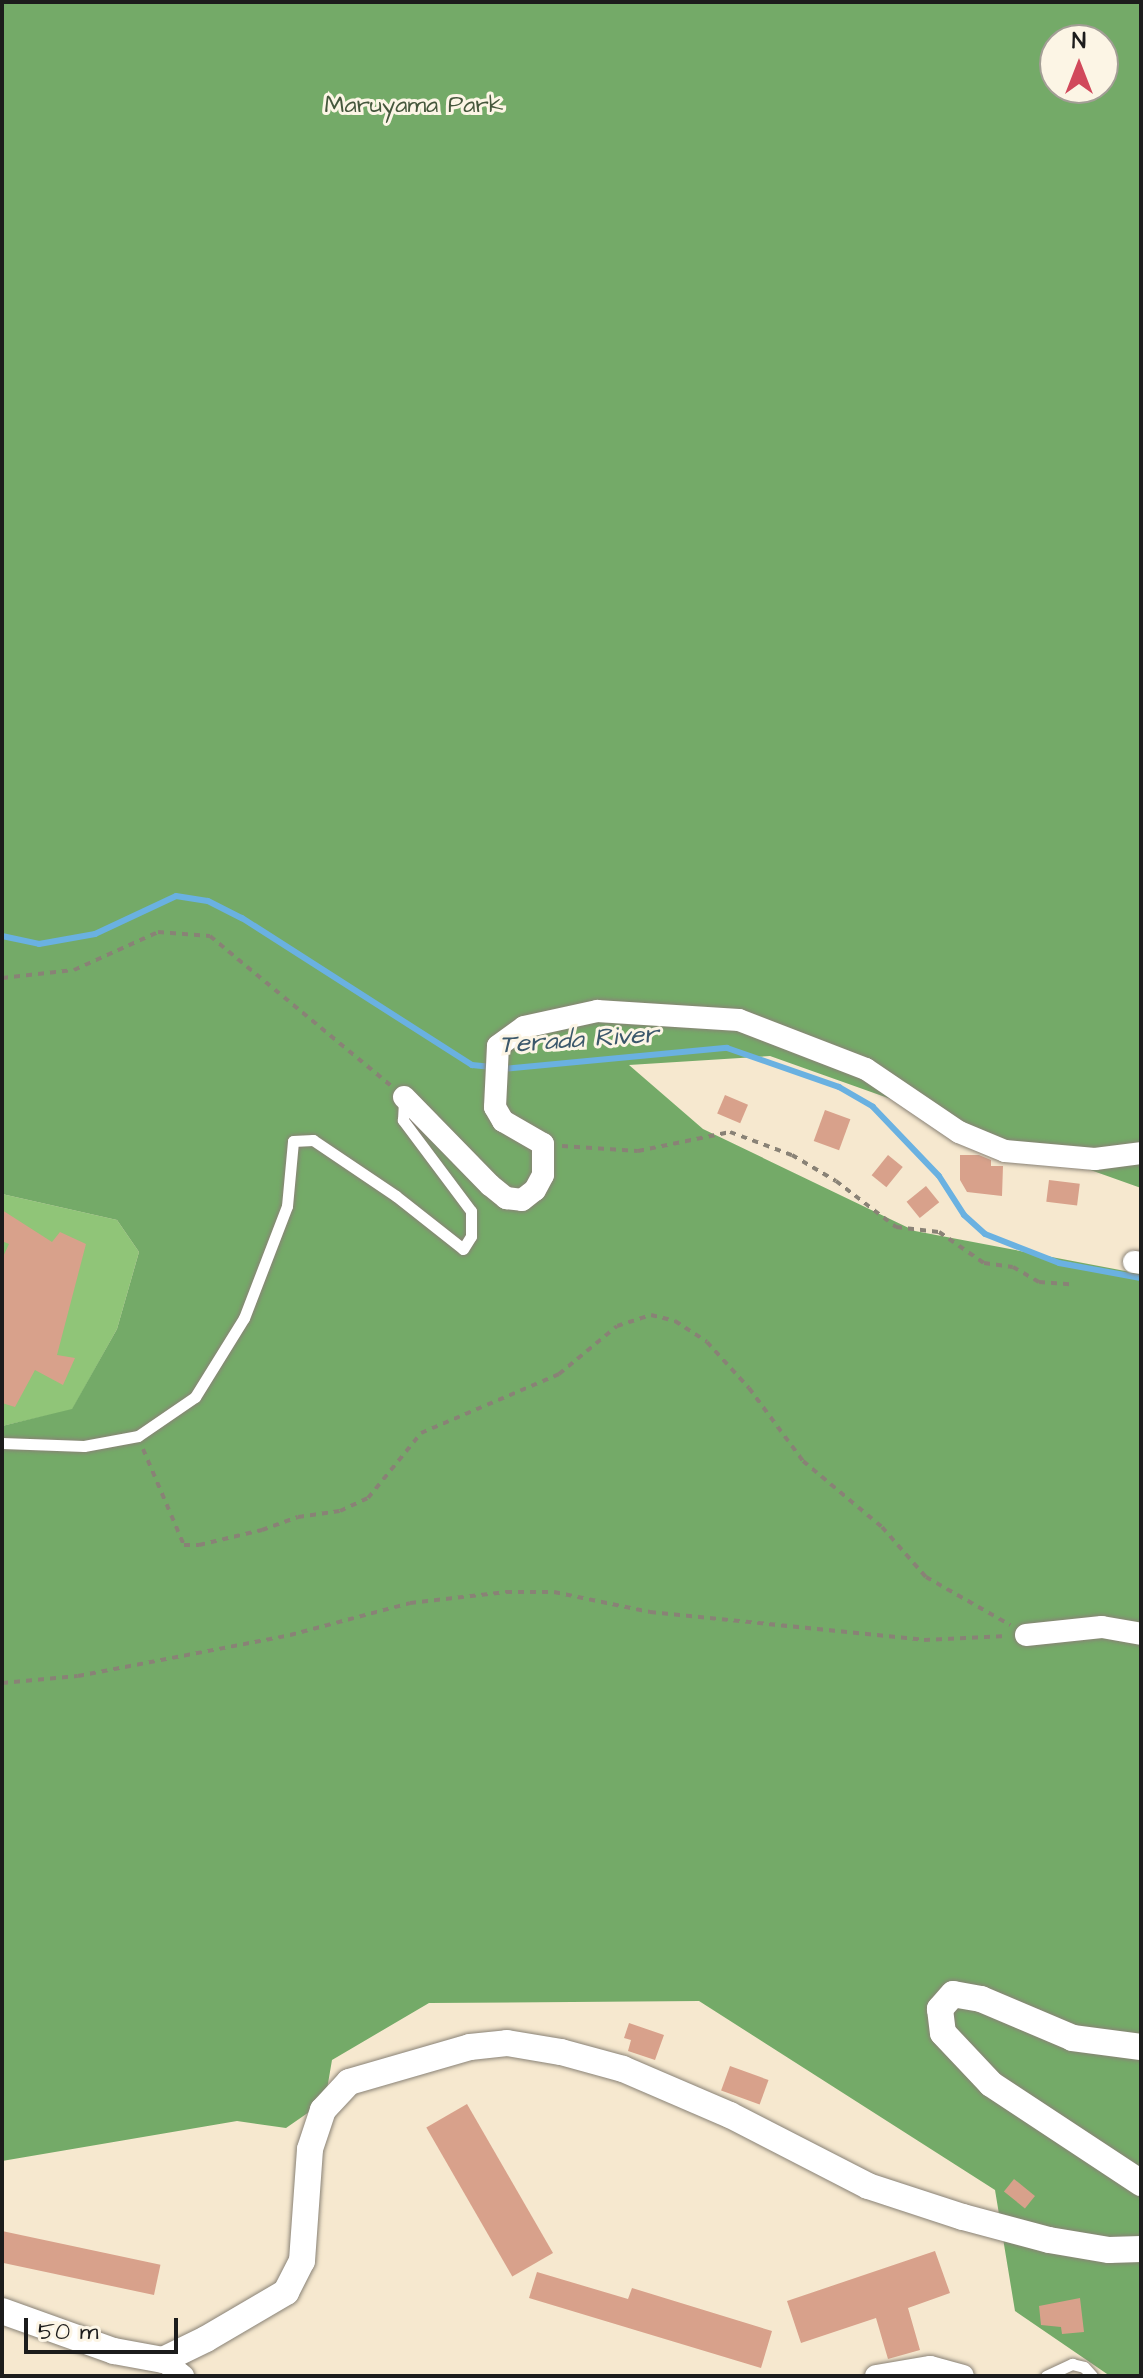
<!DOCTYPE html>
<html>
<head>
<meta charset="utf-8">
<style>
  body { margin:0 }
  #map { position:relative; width:1143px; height:2378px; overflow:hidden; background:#f6e8cf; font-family:"Architects Daughter",sans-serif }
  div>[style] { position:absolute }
  .green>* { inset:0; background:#90c578 }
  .forest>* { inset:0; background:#74aa68 }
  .stream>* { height:6px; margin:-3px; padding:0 3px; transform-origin:3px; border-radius:3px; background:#6ab1e1 }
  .building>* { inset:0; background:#d8a18b; transform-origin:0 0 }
  .path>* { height:4px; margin-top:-2px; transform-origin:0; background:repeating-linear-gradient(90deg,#898276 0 6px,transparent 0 12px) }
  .roads { filter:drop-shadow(0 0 2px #898276) drop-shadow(0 0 2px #898276) }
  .service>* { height:11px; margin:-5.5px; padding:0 5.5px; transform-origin:5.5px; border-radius:5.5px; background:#fff }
  .minor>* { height:22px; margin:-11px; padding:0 11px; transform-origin:11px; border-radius:11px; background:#fff }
  .tertiary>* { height:26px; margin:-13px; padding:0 13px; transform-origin:13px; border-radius:13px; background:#fff }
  span { translate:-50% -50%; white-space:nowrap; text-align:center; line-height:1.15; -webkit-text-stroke:6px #fcf5e5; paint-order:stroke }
  .park-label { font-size:24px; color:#45573c }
  .water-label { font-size:26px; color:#3b586b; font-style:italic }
  .frame { position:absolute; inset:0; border:4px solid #1c1c1c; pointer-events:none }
  .north { position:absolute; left:1039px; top:24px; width:80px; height:80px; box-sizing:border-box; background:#fcf5e5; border:2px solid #a29e95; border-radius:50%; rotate:0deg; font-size:22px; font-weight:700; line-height:32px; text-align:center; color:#1c1c1c }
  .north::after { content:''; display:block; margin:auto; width:28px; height:36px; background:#d1495b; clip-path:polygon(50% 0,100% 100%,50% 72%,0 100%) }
  .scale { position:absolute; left:24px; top:2318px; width:154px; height:36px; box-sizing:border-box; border:4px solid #1c1c1c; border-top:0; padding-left:10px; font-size:24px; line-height:28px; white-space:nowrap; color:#1c1c1c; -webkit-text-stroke:6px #fcf5e5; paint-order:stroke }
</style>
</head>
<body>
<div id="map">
  <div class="green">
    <div style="clip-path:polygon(2px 1194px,117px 1220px,139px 1252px,117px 1329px,72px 1410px,2px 1426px)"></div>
  </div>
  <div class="forest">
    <div style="clip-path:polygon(evenodd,2px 2px,1141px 2px,1141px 1188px,770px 1056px,629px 1065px,703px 1129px,915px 1231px,1141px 1274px,1141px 2376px,1110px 2376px,1015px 2311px,995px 2190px,699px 2001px,429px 2003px,332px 2060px,325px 2101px,286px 2128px,237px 2121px,2px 2161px,2px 1426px,72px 1409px,117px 1329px,139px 1252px,117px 1220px,2px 1194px,2px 2px,1055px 40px,1103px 40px,1103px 88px,1055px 88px,1055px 40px)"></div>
  </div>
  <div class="stream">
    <div style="left:2px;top:936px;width:38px;rotate:12deg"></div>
    <div style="left:39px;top:944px;width:57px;rotate:-10.1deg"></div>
    <div style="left:95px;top:934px;width:89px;rotate:-25.1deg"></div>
    <div style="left:176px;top:896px;width:32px;rotate:9deg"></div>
    <div style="left:208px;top:901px;width:38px;rotate:27deg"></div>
    <div style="left:242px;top:918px;width:273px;rotate:32.6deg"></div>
    <div style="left:472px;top:1065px;width:20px;rotate:6deg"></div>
    <div style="left:503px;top:1069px;width:225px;rotate:-5.4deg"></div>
    <div style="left:727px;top:1048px;width:119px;rotate:19.2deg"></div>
    <div style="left:839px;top:1087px;width:39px;rotate:30deg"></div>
    <div style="left:873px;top:1107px;width:95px;rotate:46.3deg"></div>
    <div style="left:939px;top:1176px;width:46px;rotate:57.3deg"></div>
    <div style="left:964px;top:1215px;width:28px;rotate:42deg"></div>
    <div style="left:985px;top:1234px;width:79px;rotate:21.4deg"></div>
    <div style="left:1059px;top:1263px;width:83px;rotate:10.4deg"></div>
  </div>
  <div class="building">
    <div style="left:725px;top:1095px;width:25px;height:20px;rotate:23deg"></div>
    <div style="left:825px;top:1110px;width:27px;height:33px;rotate:20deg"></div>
    <div style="left:888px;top:1155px;width:19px;height:26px;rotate:39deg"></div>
    <div style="clip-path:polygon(960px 1155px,979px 1155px,991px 1160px,991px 1166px,1003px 1166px,1002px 1196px,967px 1192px,960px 1180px)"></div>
    <div style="left:1049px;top:1180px;width:31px;height:22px;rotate:7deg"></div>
    <div style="left:926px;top:1186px;width:21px;height:25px;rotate:51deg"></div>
    <div style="clip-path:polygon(2px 1210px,52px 1242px,60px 1232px,86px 1244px,57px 1355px,75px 1358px,63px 1385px,35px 1370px,15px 1407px,2px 1403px,2px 1259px,9px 1244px,2px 1241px)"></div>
    <div style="clip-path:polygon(629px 2023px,664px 2035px,655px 2060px,628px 2051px,631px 2040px,624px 2038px)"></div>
    <div style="left:730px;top:2066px;width:41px;height:26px;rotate:20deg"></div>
    <div style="left:467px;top:2104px;width:172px;height:47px;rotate:60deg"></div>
    <div style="left:1014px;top:2179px;width:27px;height:16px;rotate:39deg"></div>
    <div style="left:2px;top:2231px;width:162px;height:31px;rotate:12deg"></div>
    <div style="clip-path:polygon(935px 2251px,950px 2293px,908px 2308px,920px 2350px,888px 2359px,876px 2318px,801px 2343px,787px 2301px)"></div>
    <div style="clip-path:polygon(537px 2272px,628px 2299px,632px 2288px,772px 2331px,761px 2368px,529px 2298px)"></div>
    <div style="clip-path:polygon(1080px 2298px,1084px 2332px,1062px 2334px,1061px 2327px,1041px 2325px,1039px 2306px)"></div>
  </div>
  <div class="path">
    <div style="left:2px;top:978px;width:72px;rotate:-6.3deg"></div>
    <div style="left:74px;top:970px;width:92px;rotate:-24.3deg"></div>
    <div style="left:158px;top:932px;width:52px;rotate:4.4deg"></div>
    <div style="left:210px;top:936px;width:234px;rotate:39.6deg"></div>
    <div style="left:562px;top:1146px;width:76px;rotate:3.8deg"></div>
    <div style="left:638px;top:1151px;width:94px;rotate:-11.7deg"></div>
    <div style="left:730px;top:1132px;width:66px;rotate:20.4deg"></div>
    <div style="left:792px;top:1155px;width:51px;rotate:30.6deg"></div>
    <div style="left:836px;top:1181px;width:76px;rotate:37.5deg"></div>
    <div style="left:896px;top:1227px;width:43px;rotate:6.6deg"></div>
    <div style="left:939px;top:1232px;width:55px;rotate:34.6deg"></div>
    <div style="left:984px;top:1263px;width:29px;rotate:8deg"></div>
    <div style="left:1013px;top:1267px;width:30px;rotate:30deg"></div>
    <div style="left:1039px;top:1282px;width:31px;rotate:4deg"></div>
    <div style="left:143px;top:1449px;width:104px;rotate:66.9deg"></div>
    <div style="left:184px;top:1545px;width:15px"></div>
    <div style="left:199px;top:1545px;width:65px;rotate:-13.4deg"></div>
    <div style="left:262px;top:1530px;width:38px;rotate:-20deg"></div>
    <div style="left:298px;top:1517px;width:42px;rotate:-8.1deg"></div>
    <div style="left:340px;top:1511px;width:31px;rotate:-25deg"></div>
    <div style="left:368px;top:1498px;width:84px;rotate:-50.8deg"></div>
    <div style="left:421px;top:1433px;width:150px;rotate:-23.1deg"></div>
    <div style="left:559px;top:1374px;width:75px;rotate:-39.6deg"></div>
    <div style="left:617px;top:1326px;width:36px;rotate:-18deg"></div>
    <div style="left:651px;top:1315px;width:25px;rotate:14deg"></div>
    <div style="left:675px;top:1321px;width:38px;rotate:33deg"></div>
    <div style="left:707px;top:1342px;width:62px;rotate:47.6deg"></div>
    <div style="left:749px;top:1388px;width:91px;rotate:53.5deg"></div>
    <div style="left:803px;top:1461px;width:103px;rotate:39.9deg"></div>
    <div style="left:882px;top:1527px;width:67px;rotate:48.7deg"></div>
    <div style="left:926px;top:1577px;width:97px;rotate:29.7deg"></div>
    <div style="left:2px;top:1683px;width:76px;rotate:-5.3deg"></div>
    <div style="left:78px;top:1676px;width:216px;rotate:-10.9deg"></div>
    <div style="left:290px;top:1635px;width:124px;rotate:-14.9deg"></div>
    <div style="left:410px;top:1603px;width:97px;rotate:-6.5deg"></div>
    <div style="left:506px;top:1592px;width:48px"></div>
    <div style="left:554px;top:1592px;width:98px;rotate:11.8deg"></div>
    <div style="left:650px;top:1612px;width:275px;rotate:5.8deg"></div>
    <div style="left:924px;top:1640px;width:83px;rotate:-2.8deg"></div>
  </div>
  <div class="roads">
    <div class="service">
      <div style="left:2px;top:1443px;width:82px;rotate:2.1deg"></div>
      <div style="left:84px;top:1446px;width:55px;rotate:-10.5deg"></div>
      <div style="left:138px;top:1436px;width:69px;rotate:-34.4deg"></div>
      <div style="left:195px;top:1397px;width:93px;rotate:-58.2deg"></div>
      <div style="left:244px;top:1318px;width:120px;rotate:-69deg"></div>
      <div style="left:287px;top:1206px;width:65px;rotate:-84.7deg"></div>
      <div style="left:293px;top:1141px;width:20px;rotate:-3deg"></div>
      <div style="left:313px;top:1140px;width:100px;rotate:34deg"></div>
      <div style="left:396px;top:1196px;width:85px;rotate:38.3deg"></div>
      <div style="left:463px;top:1249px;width:15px;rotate:-58deg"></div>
      <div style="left:471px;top:1236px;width:25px;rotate:-90deg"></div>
      <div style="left:471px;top:1211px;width:114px;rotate:-126.8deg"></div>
      <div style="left:403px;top:1120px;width:20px;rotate:-87deg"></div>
      <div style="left:1046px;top:2376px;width:29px;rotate:-25deg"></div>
      <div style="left:1072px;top:2364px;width:12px;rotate:14deg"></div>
      <div style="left:1084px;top:2367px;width:12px;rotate:48deg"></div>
    </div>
    <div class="minor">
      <div style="left:404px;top:1097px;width:123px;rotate:45.7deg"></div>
      <div style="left:490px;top:1185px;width:21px;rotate:39deg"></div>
      <div style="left:506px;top:1198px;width:16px;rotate:7deg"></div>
      <div style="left:522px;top:1200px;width:16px;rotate:-38deg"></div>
      <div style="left:535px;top:1190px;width:17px;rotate:-62deg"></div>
      <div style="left:543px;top:1175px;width:31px;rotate:-90deg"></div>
      <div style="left:543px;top:1144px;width:46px;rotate:-150.1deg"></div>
      <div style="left:503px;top:1121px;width:16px;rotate:-120deg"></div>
      <div style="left:495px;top:1107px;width:61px;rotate:-87.2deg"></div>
      <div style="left:498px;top:1046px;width:32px;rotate:-36deg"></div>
      <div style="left:524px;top:1027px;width:75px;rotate:-12.4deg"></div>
      <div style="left:597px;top:1011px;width:142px;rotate:3.6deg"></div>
      <div style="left:739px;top:1020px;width:136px;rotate:21.1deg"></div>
      <div style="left:866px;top:1069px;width:112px;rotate:34.1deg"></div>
      <div style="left:959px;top:1132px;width:50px;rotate:22.4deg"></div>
      <div style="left:1005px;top:1151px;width:90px;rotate:5.1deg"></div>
      <div style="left:1095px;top:1159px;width:46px;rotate:-7.4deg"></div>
      <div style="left:1134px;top:1262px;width:7px;rotate:8deg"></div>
      <div style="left:1026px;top:1635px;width:76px;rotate:-6deg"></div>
      <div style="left:1102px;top:1627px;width:40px;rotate:10deg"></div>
      <div style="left:163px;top:2360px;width:26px;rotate:39deg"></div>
      <div style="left:876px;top:2376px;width:55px;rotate:-9.5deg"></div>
      <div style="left:930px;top:2367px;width:34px;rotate:15deg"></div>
    </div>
    <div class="tertiary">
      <div style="left:1141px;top:2047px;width:69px;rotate:-172.5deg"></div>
      <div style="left:1073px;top:2038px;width:100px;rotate:-157deg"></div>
      <div style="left:981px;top:1999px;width:28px;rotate:-170deg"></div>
      <div style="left:953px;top:1994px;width:20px;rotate:131deg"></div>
      <div style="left:940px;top:2009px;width:24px;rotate:83deg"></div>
      <div style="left:943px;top:2033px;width:70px;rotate:46.7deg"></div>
      <div style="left:991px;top:2084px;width:180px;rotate:33.4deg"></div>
      <div style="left:2px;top:2311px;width:119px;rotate:19.7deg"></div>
      <div style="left:114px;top:2351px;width:50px;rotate:10.4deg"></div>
      <div style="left:163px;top:2360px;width:48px;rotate:-26deg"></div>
      <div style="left:206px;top:2339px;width:93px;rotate:-30.4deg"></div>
      <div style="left:286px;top:2292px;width:35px;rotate:-63deg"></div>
      <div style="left:302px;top:2261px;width:112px;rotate:-85.9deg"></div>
      <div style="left:310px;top:2149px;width:41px;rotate:-71.6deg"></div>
      <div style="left:323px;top:2110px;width:38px;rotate:-47deg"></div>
      <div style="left:349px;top:2082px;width:126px;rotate:-16.1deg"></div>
      <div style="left:470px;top:2047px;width:37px;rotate:-6deg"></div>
      <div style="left:507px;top:2043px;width:55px;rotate:9.5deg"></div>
      <div style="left:561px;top:2052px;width:64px;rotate:15.3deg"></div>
      <div style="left:623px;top:2069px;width:116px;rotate:23.3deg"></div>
      <div style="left:730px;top:2115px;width:155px;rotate:27.2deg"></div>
      <div style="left:868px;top:2186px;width:100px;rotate:18.1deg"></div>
      <div style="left:963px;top:2217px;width:89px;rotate:15deg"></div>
      <div style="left:1049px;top:2240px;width:61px;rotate:9.5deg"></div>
      <div style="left:1109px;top:2250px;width:32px;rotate:-2deg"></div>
    </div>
  </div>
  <div class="park-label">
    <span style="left:414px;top:106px">Maruyama Park</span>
  </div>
  <div class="water-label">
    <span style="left:579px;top:1040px;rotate:-4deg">Terada River</span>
  </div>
  <div class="frame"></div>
  <div class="north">N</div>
  <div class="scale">50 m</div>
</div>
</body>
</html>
